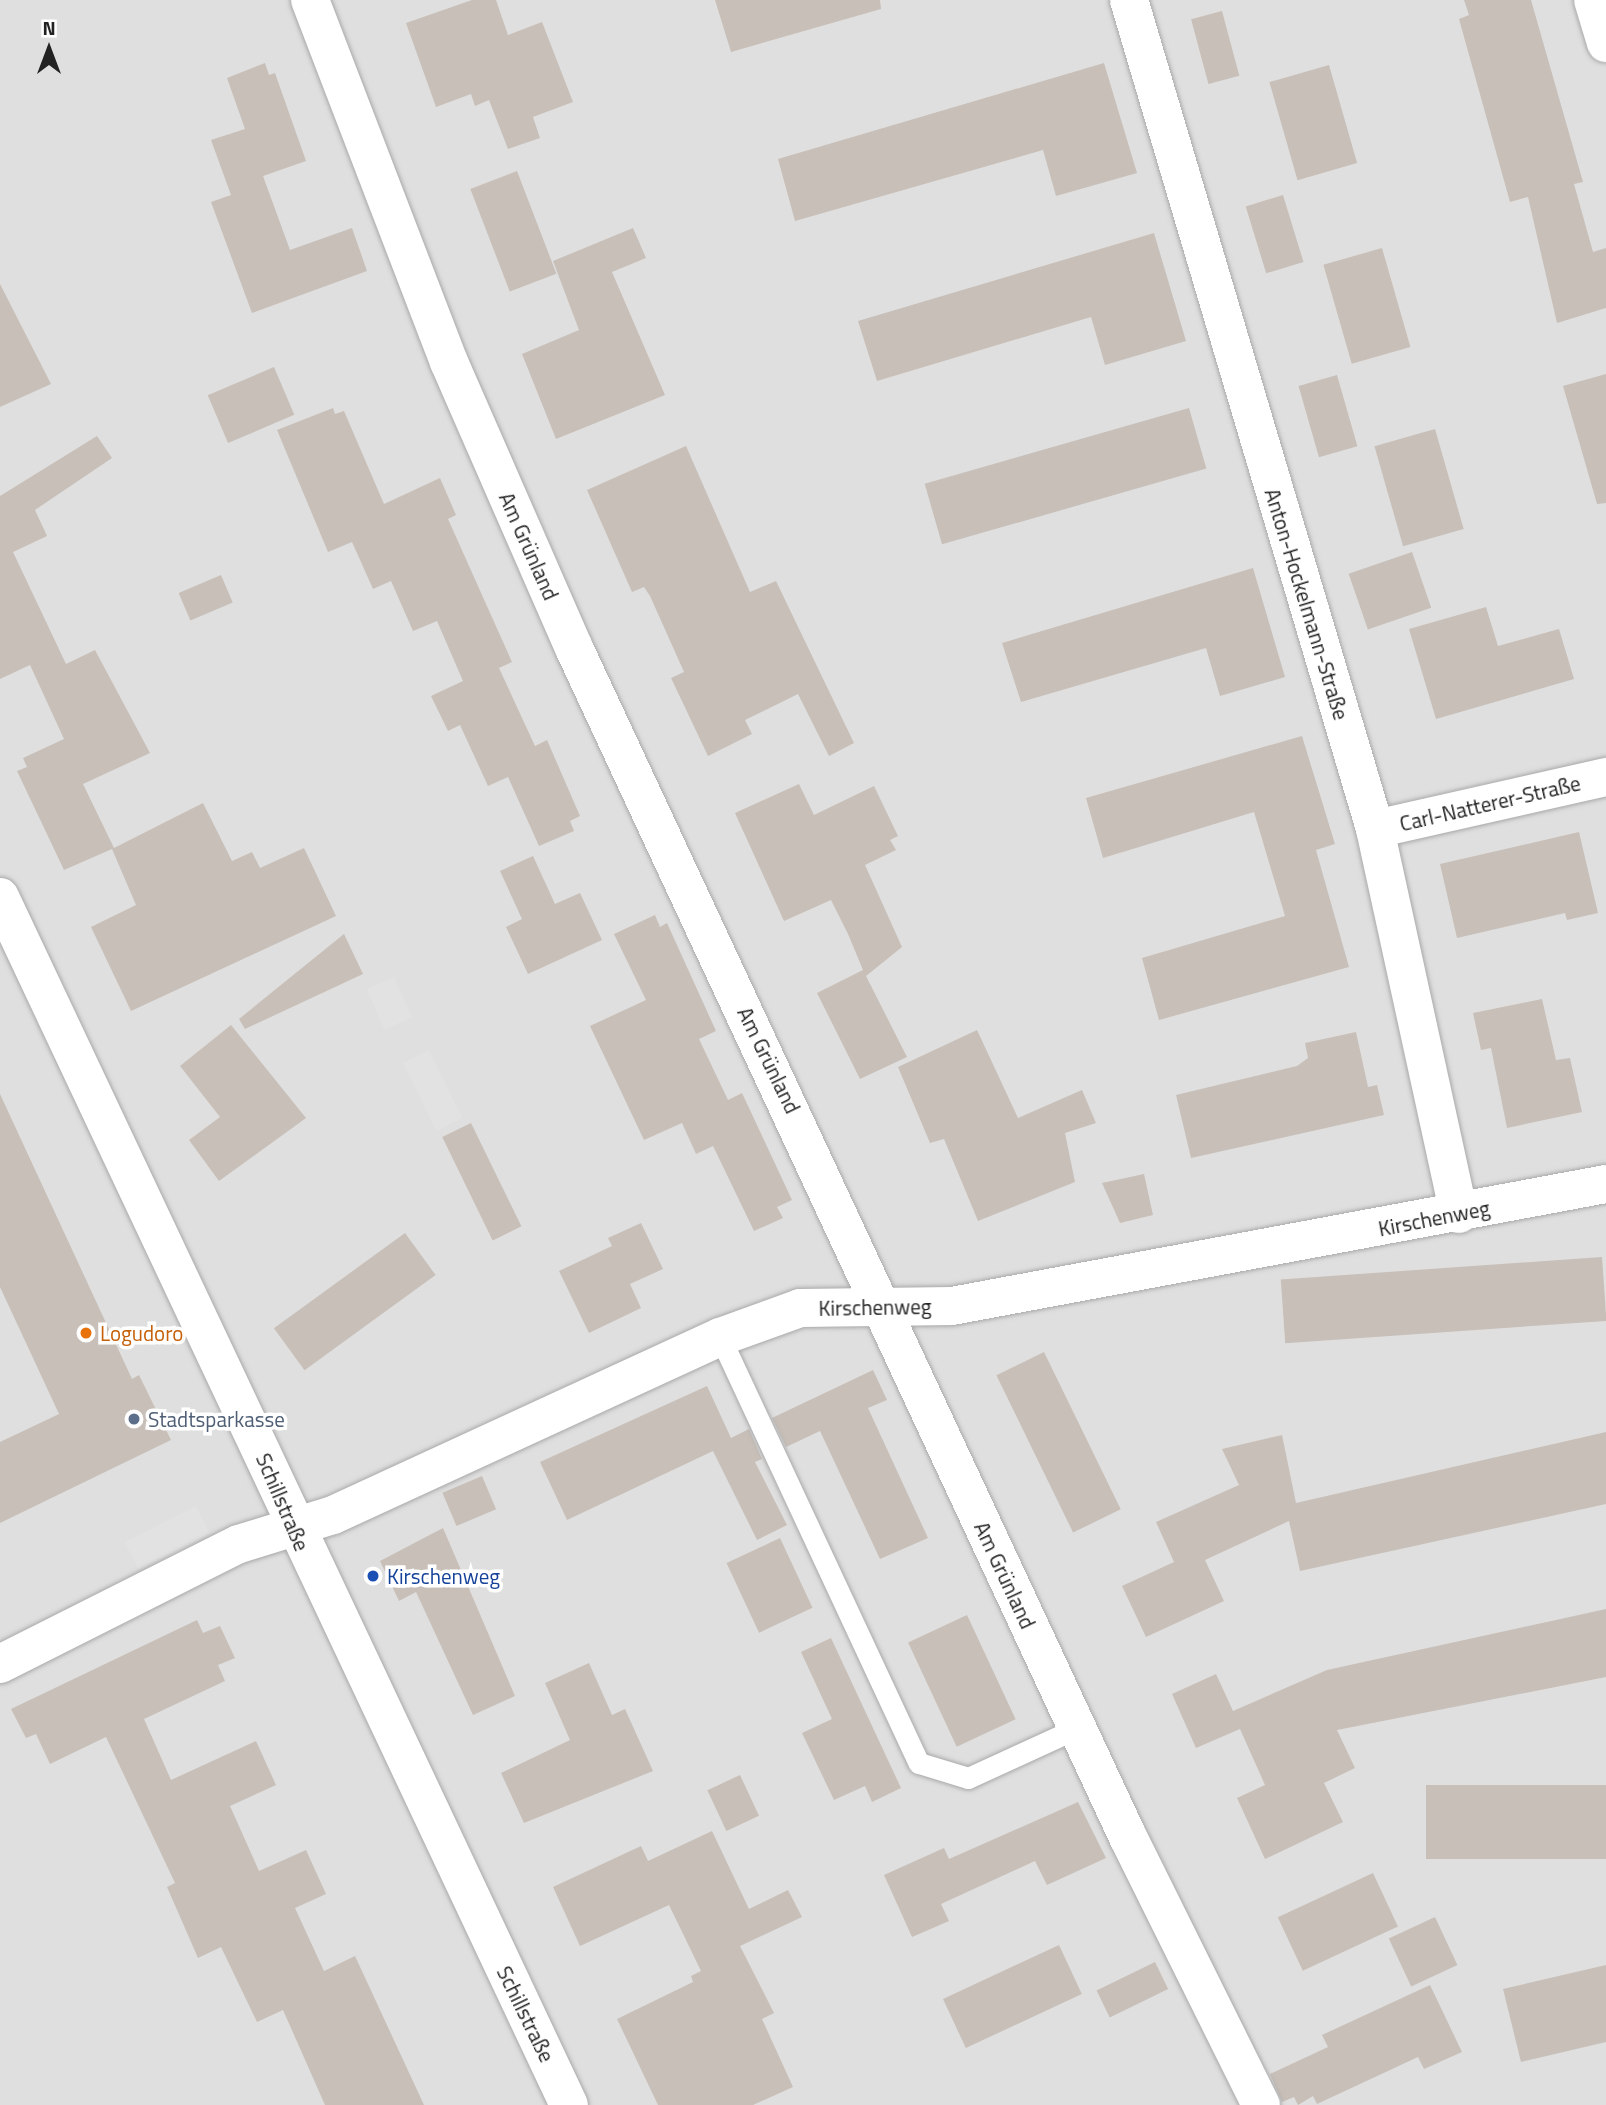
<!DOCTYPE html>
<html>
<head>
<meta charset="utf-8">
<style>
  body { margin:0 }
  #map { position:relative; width:1606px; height:2105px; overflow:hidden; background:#f2efe9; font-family:"Titillium Web",sans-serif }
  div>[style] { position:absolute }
  .residential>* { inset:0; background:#e0dfdf; transform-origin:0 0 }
  .parking>* { inset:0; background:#e2e2e2; transform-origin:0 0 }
  .building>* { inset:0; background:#c7bfb8; transform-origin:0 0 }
  .roads { filter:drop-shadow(0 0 2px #a9a9a9) drop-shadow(0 0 2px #a9a9a9) }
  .lane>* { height:21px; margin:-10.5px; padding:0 10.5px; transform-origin:10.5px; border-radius:10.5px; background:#fff }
  .street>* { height:38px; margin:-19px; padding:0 19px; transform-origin:19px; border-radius:19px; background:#fff }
  .dots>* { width:19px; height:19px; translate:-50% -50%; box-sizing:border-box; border:4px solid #fff; border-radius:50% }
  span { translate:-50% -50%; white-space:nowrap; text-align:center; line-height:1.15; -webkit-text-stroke:7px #fff; paint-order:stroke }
  .street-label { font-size:21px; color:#222 }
  .food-label { font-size:21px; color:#c56008 }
  .left { translate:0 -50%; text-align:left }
  .service-label { font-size:21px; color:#4e5e75 }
  .transit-label { font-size:21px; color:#164399 }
  .north { position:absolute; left:14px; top:14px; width:70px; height:70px; -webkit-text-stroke:5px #fff; paint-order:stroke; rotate:0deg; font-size:19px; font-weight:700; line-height:28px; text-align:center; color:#222 }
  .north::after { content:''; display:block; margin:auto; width:24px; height:32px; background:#222; clip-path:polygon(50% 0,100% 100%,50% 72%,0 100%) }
</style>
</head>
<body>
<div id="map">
  <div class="residential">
    <div style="left:0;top:0;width:1606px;height:2105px"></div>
  </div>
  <div class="parking">
    <div style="left:394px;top:977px;width:44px;height:30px;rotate:66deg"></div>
    <div style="left:429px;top:1050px;width:76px;height:29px;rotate:64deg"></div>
    <div style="left:196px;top:1506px;width:30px;height:80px;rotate:63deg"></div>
  </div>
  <div class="building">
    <div style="clip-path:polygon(472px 0,496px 0,508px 35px,542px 22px,573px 102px,533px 117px,540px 138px,508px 149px,489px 100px,475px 106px,471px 94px,436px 107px,406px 23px)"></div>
    <div style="clip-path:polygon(715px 0,880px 0,881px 9px,731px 52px)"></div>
    <div style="clip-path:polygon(1464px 0,1531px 0,1583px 182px,1574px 184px,1593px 252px,1606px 248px,1606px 308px,1557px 323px,1528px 197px,1510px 202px,1459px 19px,1469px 15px)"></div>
    <div style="left:1222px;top:11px;width:67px;height:32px;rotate:75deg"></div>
    <div style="clip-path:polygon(265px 63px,269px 75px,275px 73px,306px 161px,263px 176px,290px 250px,352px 228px,367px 271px,252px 313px,211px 202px,231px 195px,211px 140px,245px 129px,227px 78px)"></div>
    <div style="clip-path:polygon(1104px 63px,1137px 173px,1056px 196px,1043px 150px,795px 221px,778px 159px)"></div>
    <div style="left:1329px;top:65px;width:102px;height:62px;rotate:74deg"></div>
    <div style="left:517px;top:171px;width:110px;height:50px;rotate:69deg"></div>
    <div style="left:1283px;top:195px;width:70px;height:39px;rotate:73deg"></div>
    <div style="clip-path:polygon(633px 228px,646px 258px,612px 272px,665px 395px,556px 439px,522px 354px,579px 330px,553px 261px)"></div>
    <div style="clip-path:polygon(1154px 233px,1186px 341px,1105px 365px,1091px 317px,877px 381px,858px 321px)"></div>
    <div style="left:1382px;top:248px;width:103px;height:61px;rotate:74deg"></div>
    <div style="clip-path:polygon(0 284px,51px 384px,0 407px)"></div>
    <div style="left:274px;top:367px;width:52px;height:72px;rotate:67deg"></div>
    <div style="clip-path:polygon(1606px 374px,1606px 503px,1597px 504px,1563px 386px)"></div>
    <div style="left:1337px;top:375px;width:74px;height:40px;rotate:74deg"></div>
    <div style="clip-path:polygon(333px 408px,335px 414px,344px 411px,384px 504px,440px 478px,456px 515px,448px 519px,512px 662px,499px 668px,535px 746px,547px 740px,580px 816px,570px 821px,574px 831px,539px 846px,508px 777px,488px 786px,460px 725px,448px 731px,431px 696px,463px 681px,437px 621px,413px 631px,391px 581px,373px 589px,352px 542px,328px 552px,277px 430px)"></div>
    <div style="left:1189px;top:408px;width:63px;height:275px;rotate:74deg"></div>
    <div style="left:1435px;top:429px;width:104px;height:63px;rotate:74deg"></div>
    <div style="clip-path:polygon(97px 436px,112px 458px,35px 510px,47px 536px,13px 552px,66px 664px,95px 650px,150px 753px,83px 784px,114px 848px,203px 803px,232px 861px,252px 852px,260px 868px,304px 848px,336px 916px,131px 1011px,91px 927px,136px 905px,112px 849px,64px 870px,17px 771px,27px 767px,23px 758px,64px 739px,30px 665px,0 679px,0 496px)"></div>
    <div style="clip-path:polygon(686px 446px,750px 592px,776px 581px,854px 743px,829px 756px,798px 694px,745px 720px,752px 734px,708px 756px,671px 678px,684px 672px,650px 596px,644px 587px,632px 592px,587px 490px)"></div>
    <div style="left:1412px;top:552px;width:59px;height:67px;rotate:71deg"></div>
    <div style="clip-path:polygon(1253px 568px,1285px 677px,1220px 696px,1206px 648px,1021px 702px,1002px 643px)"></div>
    <div style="left:221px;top:575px;width:30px;height:46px;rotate:67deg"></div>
    <div style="clip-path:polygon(1486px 607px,1498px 646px,1559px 629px,1574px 679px,1436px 719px,1409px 629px)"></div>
    <div style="clip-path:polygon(1302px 736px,1335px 844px,1316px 850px,1349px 967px,1159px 1020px,1142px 958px,1285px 916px,1254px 812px,1103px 858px,1086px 798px)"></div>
    <div style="clip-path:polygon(799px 784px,814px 815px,874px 786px,898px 836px,890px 840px,896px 850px,865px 865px,902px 947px,866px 976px,907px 1057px,860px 1079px,817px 993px,863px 970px,848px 934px,831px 900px,784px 921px,735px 813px)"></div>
    <div style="clip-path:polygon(1579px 832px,1598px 913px,1567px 920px,1565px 913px,1457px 938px,1440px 864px)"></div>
    <div style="clip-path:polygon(533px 856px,555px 904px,580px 893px,602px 940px,528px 974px,506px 927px,522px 919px,500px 871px)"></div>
    <div style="clip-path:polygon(655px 915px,660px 927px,667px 923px,716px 1031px,699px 1039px,728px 1100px,742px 1093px,792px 1200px,777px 1207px,783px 1218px,754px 1231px,713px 1146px,696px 1154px,682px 1123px,644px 1140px,590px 1026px,646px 1000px,614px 934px)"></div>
    <div style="clip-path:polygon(344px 934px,363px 974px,245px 1029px,239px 1019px)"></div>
    <div style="clip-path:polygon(1542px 999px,1556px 1060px,1570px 1058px,1582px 1112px,1507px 1128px,1491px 1048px,1481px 1050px,1473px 1013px)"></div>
    <div style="clip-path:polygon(231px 1025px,306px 1118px,219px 1181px,189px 1140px,220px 1117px,180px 1066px)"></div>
    <div style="clip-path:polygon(977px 1030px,1018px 1118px,1082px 1090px,1096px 1123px,1065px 1133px,1075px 1182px,978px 1221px,944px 1139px,930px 1143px,898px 1067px)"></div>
    <div style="clip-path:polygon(1356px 1032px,1368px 1087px,1377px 1085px,1384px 1115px,1191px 1158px,1176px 1095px,1297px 1066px,1308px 1058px,1305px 1043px)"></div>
    <div style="clip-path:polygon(0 1094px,132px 1379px,139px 1375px,171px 1440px,0 1523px,0 1442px,59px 1414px,0 1287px)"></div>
    <div style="left:471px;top:1123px;width:115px;height:32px;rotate:64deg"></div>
    <div style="clip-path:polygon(1144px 1174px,1153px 1215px,1120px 1223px,1102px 1183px)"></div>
    <div style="clip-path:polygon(641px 1223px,663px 1269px,630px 1284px,641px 1308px,589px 1333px,559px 1271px,612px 1246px,608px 1238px)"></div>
    <div style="left:405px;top:1233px;width:52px;height:162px;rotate:54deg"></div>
    <div style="left:1602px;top:1257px;width:64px;height:322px;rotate:86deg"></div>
    <div style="left:1044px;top:1352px;width:175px;height:53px;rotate:64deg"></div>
    <div style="clip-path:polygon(873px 1370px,887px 1400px,868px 1408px,928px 1538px,880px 1559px,820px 1431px,786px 1447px,772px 1418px)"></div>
    <div style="clip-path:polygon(707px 1386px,731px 1438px,749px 1429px,762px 1459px,755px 1462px,787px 1525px,757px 1540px,713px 1451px,567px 1520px,540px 1462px)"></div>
    <div style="clip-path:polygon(1606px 1432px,1606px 1504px,1300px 1571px,1289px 1521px,1205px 1560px,1224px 1601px,1146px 1637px,1122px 1586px,1174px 1562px,1156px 1522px,1239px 1485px,1222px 1449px,1282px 1435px,1296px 1503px)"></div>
    <div style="left:482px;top:1476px;width:36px;height:43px;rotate:67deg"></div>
    <div style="clip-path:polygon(443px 1528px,515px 1696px,473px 1715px,416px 1592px,399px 1601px,380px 1561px)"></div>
    <div style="left:780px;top:1538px;width:77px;height:59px;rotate:65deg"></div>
    <div style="clip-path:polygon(1606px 1609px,1606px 1677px,1337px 1730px,1355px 1768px,1324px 1783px,1343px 1822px,1265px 1859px,1237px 1798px,1265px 1785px,1240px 1729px,1196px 1748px,1172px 1694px,1216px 1674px,1233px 1711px,1327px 1670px)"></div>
    <div style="left:967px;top:1615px;width:115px;height:65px;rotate:65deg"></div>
    <div style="clip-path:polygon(197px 1620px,203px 1633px,220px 1626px,235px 1658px,218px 1665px,225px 1681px,144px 1719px,171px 1780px,256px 1741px,276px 1785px,230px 1806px,259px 1871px,306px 1850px,326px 1894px,295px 1908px,324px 1971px,355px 1956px,424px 2105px,325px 2105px,283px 2010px,257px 2022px,221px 1947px,198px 1958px,167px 1887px,175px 1883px,106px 1737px,50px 1764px,36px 1734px,26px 1738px,11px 1709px)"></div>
    <div style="clip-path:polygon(831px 1638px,901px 1788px,872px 1802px,865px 1786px,834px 1800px,802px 1733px,832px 1719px,801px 1652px)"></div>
    <div style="clip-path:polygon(589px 1663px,612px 1715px,625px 1709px,653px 1771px,524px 1823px,501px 1773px,570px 1740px,545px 1683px)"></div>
    <div style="left:740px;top:1775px;width:45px;height:36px;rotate:65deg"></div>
    <div style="left:1606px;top:1785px;width:74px;height:180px;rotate:90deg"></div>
    <div style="clip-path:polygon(1078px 1802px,1106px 1858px,1047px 1885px,1035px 1861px,941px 1904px,949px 1921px,912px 1937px,884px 1875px,944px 1848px,949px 1859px)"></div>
    <div style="clip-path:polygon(712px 1831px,749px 1909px,788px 1890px,802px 1917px,740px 1946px,774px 2013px,762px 2019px,793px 2087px,753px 2105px,658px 2105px,617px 2019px,693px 1982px,691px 1976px,701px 1971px,669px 1905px,580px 1946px,553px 1887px,641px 1846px,648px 1861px)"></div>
    <div style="left:1373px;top:1873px;width:59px;height:105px;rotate:65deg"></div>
    <div style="left:1435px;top:1917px;width:53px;height:51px;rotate:65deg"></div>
    <div style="left:1059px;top:1945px;width:54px;height:128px;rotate:65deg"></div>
    <div style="left:1155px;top:1962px;width:30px;height:65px;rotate:64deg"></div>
    <div style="clip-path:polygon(1606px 1965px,1606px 2042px,1521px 2062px,1503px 1989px)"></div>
    <div style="clip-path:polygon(1430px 1985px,1462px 2052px,1424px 2069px,1418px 2057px,1317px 2104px,1313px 2096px,1298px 2105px,1294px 2097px,1282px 2102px,1270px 2074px,1328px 2047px,1322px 2035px)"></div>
  </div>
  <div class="roads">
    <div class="lane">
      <div style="left:720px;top:1337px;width:470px;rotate:65deg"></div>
      <div style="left:919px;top:1763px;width:51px;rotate:17deg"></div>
      <div style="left:968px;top:1778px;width:120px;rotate:-24.6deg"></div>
    </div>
    <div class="street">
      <div style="left:310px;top:0;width:388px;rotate:69deg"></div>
      <div style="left:449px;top:362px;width:312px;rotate:66.4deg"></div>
      <div style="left:574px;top:648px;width:1312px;rotate:65.02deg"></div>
      <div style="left:1128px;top:1837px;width:299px;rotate:63.6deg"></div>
      <div style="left:1129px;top:0;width:865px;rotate:73.47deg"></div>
      <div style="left:1375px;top:829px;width:394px;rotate:77.7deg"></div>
      <div style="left:1593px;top:0;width:45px;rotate:73.2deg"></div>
      <div style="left:1375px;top:829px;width:237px;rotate:-12.7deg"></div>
      <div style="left:0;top:897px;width:1335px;rotate:64.78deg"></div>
      <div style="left:0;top:1664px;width:267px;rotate:-26.7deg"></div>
      <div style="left:239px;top:1544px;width:98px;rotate:-17.1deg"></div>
      <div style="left:333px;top:1515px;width:426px;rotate:-24.7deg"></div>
      <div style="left:720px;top:1337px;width:85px;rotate:-19.9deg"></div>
      <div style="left:800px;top:1308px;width:152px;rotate:-0.8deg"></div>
      <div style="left:952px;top:1306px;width:665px;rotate:-10.57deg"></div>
    </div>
  </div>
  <div class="dots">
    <div style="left:86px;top:1333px;background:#e8710a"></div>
    <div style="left:134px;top:1419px;background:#5c6f8a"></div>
    <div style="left:373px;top:1576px;background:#1a4fb4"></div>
  </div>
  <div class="street-label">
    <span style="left:529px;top:546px;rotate:66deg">Am Grünland</span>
    <span style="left:1307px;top:604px;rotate:73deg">Anton-Hockelmann-Straße</span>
    <span style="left:1490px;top:803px;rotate:-13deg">Carl-Natterer-Straße</span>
    <span style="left:769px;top:1060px;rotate:64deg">Am Grünland</span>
    <span style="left:1434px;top:1218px;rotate:-11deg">Kirschenweg</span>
    <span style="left:875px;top:1307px;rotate:-1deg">Kirschenweg</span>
    <span style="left:283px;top:1502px;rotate:67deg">Schillstraße</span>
    <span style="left:1005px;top:1575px;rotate:65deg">Am Grünland</span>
    <span style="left:526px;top:2014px;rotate:64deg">Schillstraße</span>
  </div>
  <div class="food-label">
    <span class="left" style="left:100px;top:1333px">Logudoro</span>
  </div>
  <div class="service-label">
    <span class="left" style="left:148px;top:1419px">Stadtsparkasse</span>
  </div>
  <div class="transit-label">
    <span class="left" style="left:387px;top:1576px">Kirschenweg</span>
  </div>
  <div class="north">N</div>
</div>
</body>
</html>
